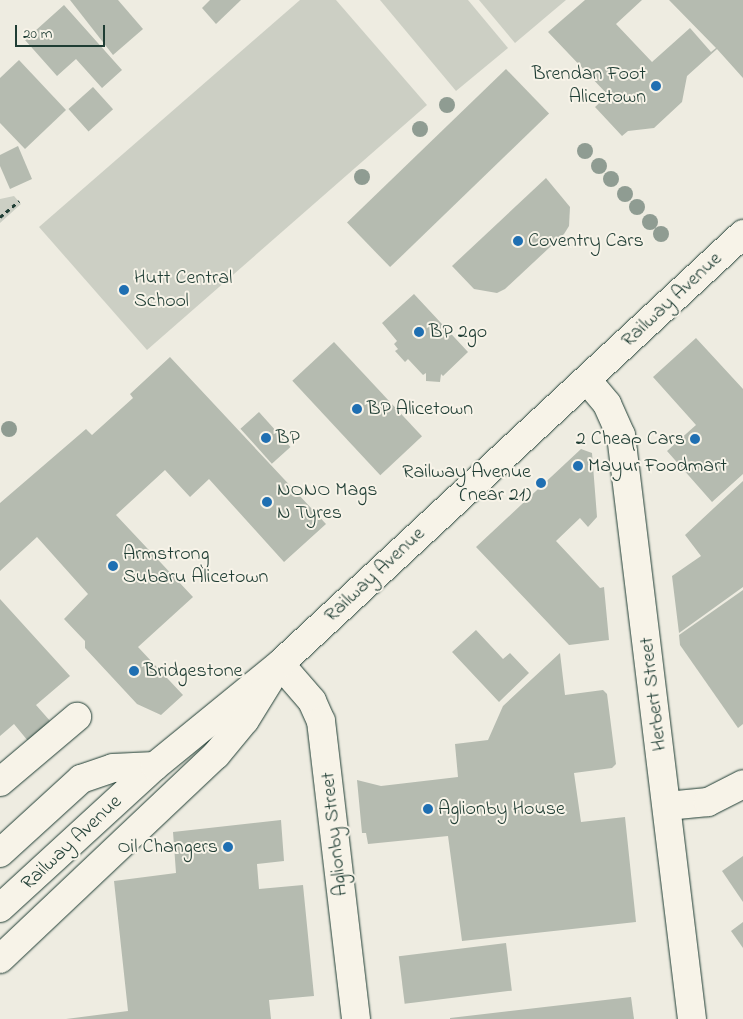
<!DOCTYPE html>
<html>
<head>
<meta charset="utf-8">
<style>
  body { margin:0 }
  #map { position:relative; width:743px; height:1019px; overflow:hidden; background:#eeece1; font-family:"Indie Flower",sans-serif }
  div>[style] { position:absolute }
  .green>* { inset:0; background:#cccfc4 }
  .building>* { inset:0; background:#b5bbb0; transform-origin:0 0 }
  .path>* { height:3px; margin-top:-1.5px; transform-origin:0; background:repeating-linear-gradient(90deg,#1f3d34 0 4px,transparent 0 8px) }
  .roads { filter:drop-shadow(0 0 1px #1f3d34) drop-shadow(0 0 1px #1f3d34) }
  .minor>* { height:28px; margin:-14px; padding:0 14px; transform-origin:14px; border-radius:14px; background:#f7f3e8 }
  .major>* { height:28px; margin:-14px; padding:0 14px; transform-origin:14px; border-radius:14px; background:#f7f3e8 }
  .trees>* { width:16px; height:16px; margin:-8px; border-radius:50%; background:#8f9c92 }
  .dots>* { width:14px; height:14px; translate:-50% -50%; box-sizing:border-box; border:2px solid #f7f3e8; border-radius:50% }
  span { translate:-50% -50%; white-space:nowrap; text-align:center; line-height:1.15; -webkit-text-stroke:4px #f7f3e8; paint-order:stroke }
  .poi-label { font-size:20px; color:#1f3d34 }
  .right { translate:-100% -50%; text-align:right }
  .left { translate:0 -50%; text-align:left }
  .street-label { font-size:20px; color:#1f3d34 }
  .scale { position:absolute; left:15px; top:25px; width:90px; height:22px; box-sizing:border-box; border:2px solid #1f3d34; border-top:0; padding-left:6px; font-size:15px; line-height:18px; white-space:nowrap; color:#1f3d34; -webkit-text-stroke:4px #f7f3e8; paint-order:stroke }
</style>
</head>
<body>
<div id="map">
  <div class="green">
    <div style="clip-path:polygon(300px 0,336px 0,427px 105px,147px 350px,39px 227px)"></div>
    <div style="clip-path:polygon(380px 0,468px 0,508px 48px,456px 91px)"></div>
    <div style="clip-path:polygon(479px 0,566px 0,515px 43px)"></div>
    <div style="clip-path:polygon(14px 196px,21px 204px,0 223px,0 199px)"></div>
  </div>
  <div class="building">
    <div style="clip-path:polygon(70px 0,118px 0,143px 29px,113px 55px)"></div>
    <div style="clip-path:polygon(210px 0,241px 0,216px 24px,202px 8px)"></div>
    <div style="clip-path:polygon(585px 0,642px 0,616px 24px,652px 62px,690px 28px,711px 52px,716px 48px,669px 0,743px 0,743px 78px,717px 49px,687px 76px,682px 102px,654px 128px,628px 131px,622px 136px,595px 107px,608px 95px,548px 32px)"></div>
    <div style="clip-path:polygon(64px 5px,122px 70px,102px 88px,76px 59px,57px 76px,25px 40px)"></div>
    <div style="clip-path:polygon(19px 60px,66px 110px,25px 149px,0 123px,0 78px)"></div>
    <div style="left:506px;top:69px;width:62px;height:221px;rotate:46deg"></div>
    <div style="left:93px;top:87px;width:30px;height:33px;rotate:48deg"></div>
    <div style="clip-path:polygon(18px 146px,32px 179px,10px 189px,0 166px,0 155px)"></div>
    <div style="clip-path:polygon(546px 178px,570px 207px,569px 226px,564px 234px,505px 289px,497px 293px,474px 289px,452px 266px)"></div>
    <div style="clip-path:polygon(414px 294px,468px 352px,443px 376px,441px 374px,440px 382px,426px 381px,426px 373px,423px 375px,408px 359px,405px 362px,395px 351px,398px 349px,394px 344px,397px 341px,382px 323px)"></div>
    <div style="clip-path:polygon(696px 338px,743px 389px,743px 474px,712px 502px,667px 451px,696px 425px,653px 377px)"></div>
    <div style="left:334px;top:342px;width:129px;height:57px;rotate:47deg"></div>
    <div style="clip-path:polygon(170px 357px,326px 524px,284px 562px,209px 479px,190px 497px,165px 470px,116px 515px,193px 597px,138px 647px,183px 695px,161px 715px,137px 704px,85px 648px,85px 641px,64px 619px,88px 594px,37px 537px,0 571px,0 503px,86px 429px,92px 435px,133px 398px,130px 394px)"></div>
    <div style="left:259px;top:412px;width:47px;height:25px;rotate:48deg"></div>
    <div style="clip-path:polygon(581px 449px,592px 453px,597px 517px,588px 527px,580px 518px,556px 541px,600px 588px,604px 587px,609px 640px,569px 645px,476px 547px)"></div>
    <div style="clip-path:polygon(743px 481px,743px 587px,679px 633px,672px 576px,701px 556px,685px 535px)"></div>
    <div style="clip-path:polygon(743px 590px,743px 724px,738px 728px,680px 645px,679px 635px)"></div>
    <div style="clip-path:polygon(0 599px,70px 676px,36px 705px,51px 722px,28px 741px,14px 724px,0 736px)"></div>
    <div style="clip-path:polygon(476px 630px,503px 659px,510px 653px,529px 673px,499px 702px,452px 652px)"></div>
    <div style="clip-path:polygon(560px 653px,565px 695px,603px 690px,607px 694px,616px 764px,612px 768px,574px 773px,581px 822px,625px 817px,636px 922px,462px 941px,448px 836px,368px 844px,366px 833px,362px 833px,357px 780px,381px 786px,458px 777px,455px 744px,488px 740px,503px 706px)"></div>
    <div style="clip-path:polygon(281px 820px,284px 861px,257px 864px,259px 889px,303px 885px,314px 996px,269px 1000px,271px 1019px,66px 1019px,128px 1011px,114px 881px,176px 873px,173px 832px)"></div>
    <div style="clip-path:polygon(743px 856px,743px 902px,722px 871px)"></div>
    <div style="clip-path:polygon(743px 922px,743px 948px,731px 931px)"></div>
    <div style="left:506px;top:943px;width:48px;height:108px;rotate:83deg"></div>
    <div style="clip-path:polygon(631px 997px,634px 1019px,450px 1019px,450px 1018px)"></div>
  </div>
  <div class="path">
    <div style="left:0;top:217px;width:25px;rotate:-40deg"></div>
  </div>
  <div class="roads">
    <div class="minor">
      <div style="left:587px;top:380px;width:31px;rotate:50deg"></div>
      <div style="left:607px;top:404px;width:34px;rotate:66deg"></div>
      <div style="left:621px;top:435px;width:588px;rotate:83.07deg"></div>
      <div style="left:280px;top:664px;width:49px;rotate:49.1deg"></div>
      <div style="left:312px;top:701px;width:22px;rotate:66deg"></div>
      <div style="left:321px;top:721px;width:300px;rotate:83.3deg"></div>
      <div style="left:0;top:782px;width:101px;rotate:-40.2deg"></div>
      <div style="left:667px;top:806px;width:41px;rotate:-5.6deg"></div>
      <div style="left:708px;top:802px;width:39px;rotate:-27deg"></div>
    </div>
    <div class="major">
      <div style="left:0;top:853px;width:110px;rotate:-42.4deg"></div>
      <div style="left:81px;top:779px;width:34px;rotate:-19deg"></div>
      <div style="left:113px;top:768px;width:42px;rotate:-2.7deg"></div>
      <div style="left:0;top:908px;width:210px;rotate:-42.5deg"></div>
      <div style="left:155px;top:766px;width:161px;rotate:-39.2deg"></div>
      <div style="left:280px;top:664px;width:632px;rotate:-42.88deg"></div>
      <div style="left:0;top:959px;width:297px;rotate:-43.4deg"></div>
      <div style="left:216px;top:755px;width:45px;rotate:-50.4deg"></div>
      <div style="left:245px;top:720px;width:49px;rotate:-58.2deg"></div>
    </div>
  </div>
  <div class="trees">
    <div style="left:447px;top:105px"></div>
    <div style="left:420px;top:129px"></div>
    <div style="left:585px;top:151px"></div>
    <div style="left:599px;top:166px"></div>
    <div style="left:362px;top:177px"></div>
    <div style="left:611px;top:179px"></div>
    <div style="left:625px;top:194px"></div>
    <div style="left:637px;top:207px"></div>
    <div style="left:650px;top:222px"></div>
    <div style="left:661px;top:234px"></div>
    <div style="left:9px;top:429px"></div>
  </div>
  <div class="dots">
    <div style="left:656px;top:86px;background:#1f6fb2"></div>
    <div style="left:518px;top:241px;background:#1f6fb2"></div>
    <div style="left:124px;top:290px;background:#1f6fb2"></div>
    <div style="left:419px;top:332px;background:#1f6fb2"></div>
    <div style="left:357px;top:409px;background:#1f6fb2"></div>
    <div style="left:266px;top:438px;background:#1f6fb2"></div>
    <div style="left:695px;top:439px;background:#1f6fb2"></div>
    <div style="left:578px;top:466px;background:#1f6fb2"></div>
    <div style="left:541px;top:483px;background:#1f6fb2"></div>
    <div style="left:267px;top:502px;background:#1f6fb2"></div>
    <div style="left:113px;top:566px;background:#1f6fb2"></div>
    <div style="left:134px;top:671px;background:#1f6fb2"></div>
    <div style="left:428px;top:809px;background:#1f6fb2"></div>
    <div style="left:228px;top:847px;background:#1f6fb2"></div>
  </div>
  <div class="poi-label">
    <span class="right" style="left:646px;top:86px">Brendan Foot<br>Alicetown</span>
    <span class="left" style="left:528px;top:241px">Coventry Cars</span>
    <span class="left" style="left:134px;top:290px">Hutt Central<br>School</span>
    <span class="left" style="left:429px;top:332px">BP 2go</span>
    <span class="left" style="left:367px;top:409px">BP Alicetown</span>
    <span class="left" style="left:276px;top:438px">BP</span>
    <span class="right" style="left:685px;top:439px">2 Cheap Cars</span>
    <span class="left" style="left:588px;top:466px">Mayur Foodmart</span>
    <span class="right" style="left:531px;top:484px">Railway Avenue<br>(near 21)</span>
    <span class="left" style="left:277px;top:502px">NONO Mags<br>N Tyres</span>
    <span class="left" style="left:123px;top:566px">Armstrong<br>Subaru Alicetown</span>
    <span class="left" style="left:144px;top:671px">Bridgestone</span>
    <span class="left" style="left:438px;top:809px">Aglionby House</span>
    <span class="right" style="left:218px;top:847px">Oil Changers</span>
  </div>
  <div class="street-label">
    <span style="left:672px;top:300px;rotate:-43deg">Railway Avenue</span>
    <span style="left:375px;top:575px;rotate:-43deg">Railway Avenue</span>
    <span style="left:654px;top:694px;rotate:-97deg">Herbert Street</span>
    <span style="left:335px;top:834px;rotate:-96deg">Aglionby Street</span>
    <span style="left:72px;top:843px;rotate:-43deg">Railway Avenue</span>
  </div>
  <div class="scale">20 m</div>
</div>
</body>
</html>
